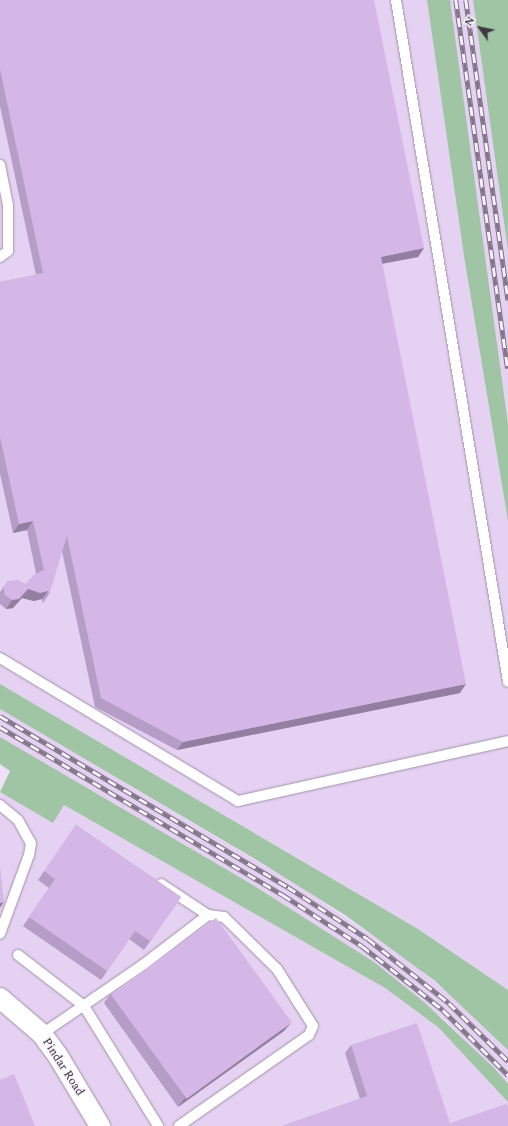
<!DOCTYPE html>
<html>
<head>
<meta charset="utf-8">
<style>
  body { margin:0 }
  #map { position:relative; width:508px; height:1126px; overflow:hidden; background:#efdffa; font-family:Spectral,serif }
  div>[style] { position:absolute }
  .built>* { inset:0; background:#e5d1f1 }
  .green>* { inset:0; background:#a0c5a5 }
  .roads { filter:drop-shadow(0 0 1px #a192ab) drop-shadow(0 0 1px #a192ab) }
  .service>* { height:10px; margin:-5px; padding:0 5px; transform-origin:5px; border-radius:5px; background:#fff }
  .minor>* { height:20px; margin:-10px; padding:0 10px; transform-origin:10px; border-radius:10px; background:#fff }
  .rail>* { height:4.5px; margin-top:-2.25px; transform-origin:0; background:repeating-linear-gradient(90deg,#f7f1fb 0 9px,#807687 0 18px); box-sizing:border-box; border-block:1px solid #807687 }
  .wall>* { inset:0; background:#b69dc7 }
  .shaded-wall>* { inset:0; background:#947fa2 }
  .building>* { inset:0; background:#d4b6e7; transform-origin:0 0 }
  span { translate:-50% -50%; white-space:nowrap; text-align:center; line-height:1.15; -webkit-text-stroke:3px #f7f1fb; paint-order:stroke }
  .street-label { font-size:12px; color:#3e3843 }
  .north { position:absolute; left:460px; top:8px; width:40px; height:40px; -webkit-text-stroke:3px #f7f1fb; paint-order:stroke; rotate:303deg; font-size:11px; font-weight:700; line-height:16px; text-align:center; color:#3e3843 }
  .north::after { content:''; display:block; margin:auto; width:14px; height:18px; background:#3e3843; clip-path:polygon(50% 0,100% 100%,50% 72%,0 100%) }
</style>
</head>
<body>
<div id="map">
  <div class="built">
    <div style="clip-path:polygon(0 0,427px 0,464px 256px,508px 521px,508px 990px,418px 929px,0 684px)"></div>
    <div style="clip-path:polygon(450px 0,473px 0,508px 251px,508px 424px)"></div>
    <div style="clip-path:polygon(0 709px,302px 888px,410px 962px,455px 999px,508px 1050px,508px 1084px,446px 1021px,374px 962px,253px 885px,0 737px)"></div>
    <div style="clip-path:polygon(0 792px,53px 823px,64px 805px,385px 988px,438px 1027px,477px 1066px,508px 1102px,508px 1126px,0 1126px)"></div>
  </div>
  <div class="green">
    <div style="clip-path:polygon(427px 0,450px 0,508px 424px,508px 521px,464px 256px)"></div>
    <div style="clip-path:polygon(473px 0,508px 0,508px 251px)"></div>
    <div style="clip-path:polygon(0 684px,418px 929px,508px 990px,508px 1050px,435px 981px,345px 915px,255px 859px,0 709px)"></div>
    <div style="clip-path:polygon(0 737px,253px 885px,374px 962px,425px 1003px,495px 1069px,508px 1084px,508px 1102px,438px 1027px,385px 988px,64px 805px,53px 823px,0 792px,10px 771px,0 764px)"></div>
  </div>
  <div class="roads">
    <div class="service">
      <div style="left:396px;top:0;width:691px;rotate:80.67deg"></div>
      <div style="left:0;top:165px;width:41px;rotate:78.7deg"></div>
      <div style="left:8px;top:205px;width:46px;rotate:90deg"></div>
      <div style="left:8px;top:251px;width:10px;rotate:143deg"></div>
      <div style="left:0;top:658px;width:278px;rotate:31deg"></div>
      <div style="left:238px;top:801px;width:277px;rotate:-12.5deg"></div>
      <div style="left:0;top:805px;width:23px;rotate:40deg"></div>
      <div style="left:18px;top:820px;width:26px;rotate:61deg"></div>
      <div style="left:31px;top:843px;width:12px;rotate:99deg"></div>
      <div style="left:29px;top:855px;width:84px;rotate:110.2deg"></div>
      <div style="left:161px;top:884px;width:56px;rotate:33.4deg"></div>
      <div style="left:18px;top:955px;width:83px;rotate:37.7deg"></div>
      <div style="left:84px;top:1006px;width:141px;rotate:58.3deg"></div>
      <div style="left:42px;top:1034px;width:124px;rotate:-34.5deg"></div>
      <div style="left:144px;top:964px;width:81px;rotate:-37.4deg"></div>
      <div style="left:208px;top:915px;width:16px;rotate:7deg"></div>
      <div style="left:224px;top:917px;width:74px;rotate:44.5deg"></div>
      <div style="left:277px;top:969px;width:67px;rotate:57.7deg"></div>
      <div style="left:313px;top:1026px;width:10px;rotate:114deg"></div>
      <div style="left:309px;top:1035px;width:159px;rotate:145deg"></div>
    </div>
    <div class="minor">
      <div style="left:0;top:998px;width:55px;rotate:40.6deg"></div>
      <div style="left:42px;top:1034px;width:27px;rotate:54deg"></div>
      <div style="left:58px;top:1056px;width:82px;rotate:59deg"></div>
    </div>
  </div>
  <div class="rail">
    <div style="left:456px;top:0;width:372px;rotate:82deg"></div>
    <div style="left:466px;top:0;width:303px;rotate:82deg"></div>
    <div style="left:0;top:716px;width:335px;rotate:30.7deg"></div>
    <div style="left:288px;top:887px;width:95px;rotate:33deg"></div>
    <div style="left:368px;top:939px;width:103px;rotate:38.3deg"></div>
    <div style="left:449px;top:1003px;width:83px;rotate:44.5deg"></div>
    <div style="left:0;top:727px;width:329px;rotate:30.7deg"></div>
    <div style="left:283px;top:895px;width:94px;rotate:32.8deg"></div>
    <div style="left:362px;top:946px;width:103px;rotate:38.3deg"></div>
    <div style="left:443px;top:1010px;width:92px;rotate:45deg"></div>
  </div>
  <div class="wall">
    <div style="clip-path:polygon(0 0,424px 248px,418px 257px,382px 264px,460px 693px,177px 750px,95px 707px,62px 551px,49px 594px,43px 603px,42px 599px,34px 601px,22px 598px,13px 608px,6px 609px,0 604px,0 592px,8px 581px,26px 584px,36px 573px,27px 530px,13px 533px,0 474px,0 282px,36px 275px,0 106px)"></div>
    <div style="clip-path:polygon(76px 825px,181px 897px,144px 950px,129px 939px,101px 980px,23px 926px,49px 888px,38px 880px)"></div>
    <div style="clip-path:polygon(110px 994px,284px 1031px,178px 1107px,104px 1003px)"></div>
    <div style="clip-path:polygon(351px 1045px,450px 1123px,508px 1126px,282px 1126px,360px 1099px,345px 1053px)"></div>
  </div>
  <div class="shaded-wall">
    <div style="clip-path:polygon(424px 248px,418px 257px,375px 265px,381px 257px)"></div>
    <div style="clip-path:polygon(33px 521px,27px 530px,13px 533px,19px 524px)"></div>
    <div style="clip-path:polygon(28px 589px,48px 591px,42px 599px,34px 601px,22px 598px,13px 608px,6px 609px,12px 600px)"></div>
    <div style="clip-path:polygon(466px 684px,460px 693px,177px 750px,183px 742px)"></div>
    <div style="clip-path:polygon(4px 902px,0 908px,0 903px)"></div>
    <div style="clip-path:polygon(291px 1023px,284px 1031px,178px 1107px,184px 1099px)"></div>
  </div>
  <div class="building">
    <div style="clip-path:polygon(0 0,374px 0,424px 248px,381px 257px,466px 684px,183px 742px,101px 698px,67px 536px,49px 594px,48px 591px,40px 593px,28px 589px,19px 599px,12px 600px,4px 594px,4px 587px,8px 581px,18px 580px,26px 584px,35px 574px,44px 570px,33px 521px,19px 524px,0 437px,0 282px,43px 273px,0 69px)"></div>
    <div style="clip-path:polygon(76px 825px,181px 897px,150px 941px,135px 931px,107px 971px,29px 917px,55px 879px,44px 871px)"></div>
    <div style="clip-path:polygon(0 866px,4px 902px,0 903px)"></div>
    <div style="left:216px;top:918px;width:129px;height:130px;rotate:54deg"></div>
    <div style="clip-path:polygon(417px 1023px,450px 1123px,506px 1104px,508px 1106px,508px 1126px,282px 1126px,367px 1096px,351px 1045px)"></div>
    <div style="clip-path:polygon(14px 1074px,35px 1126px,0 1126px,0 1080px)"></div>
  </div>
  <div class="street-label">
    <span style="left:63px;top:1067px;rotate:57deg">Pindar Road</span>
  </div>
  <div class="north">N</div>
</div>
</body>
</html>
